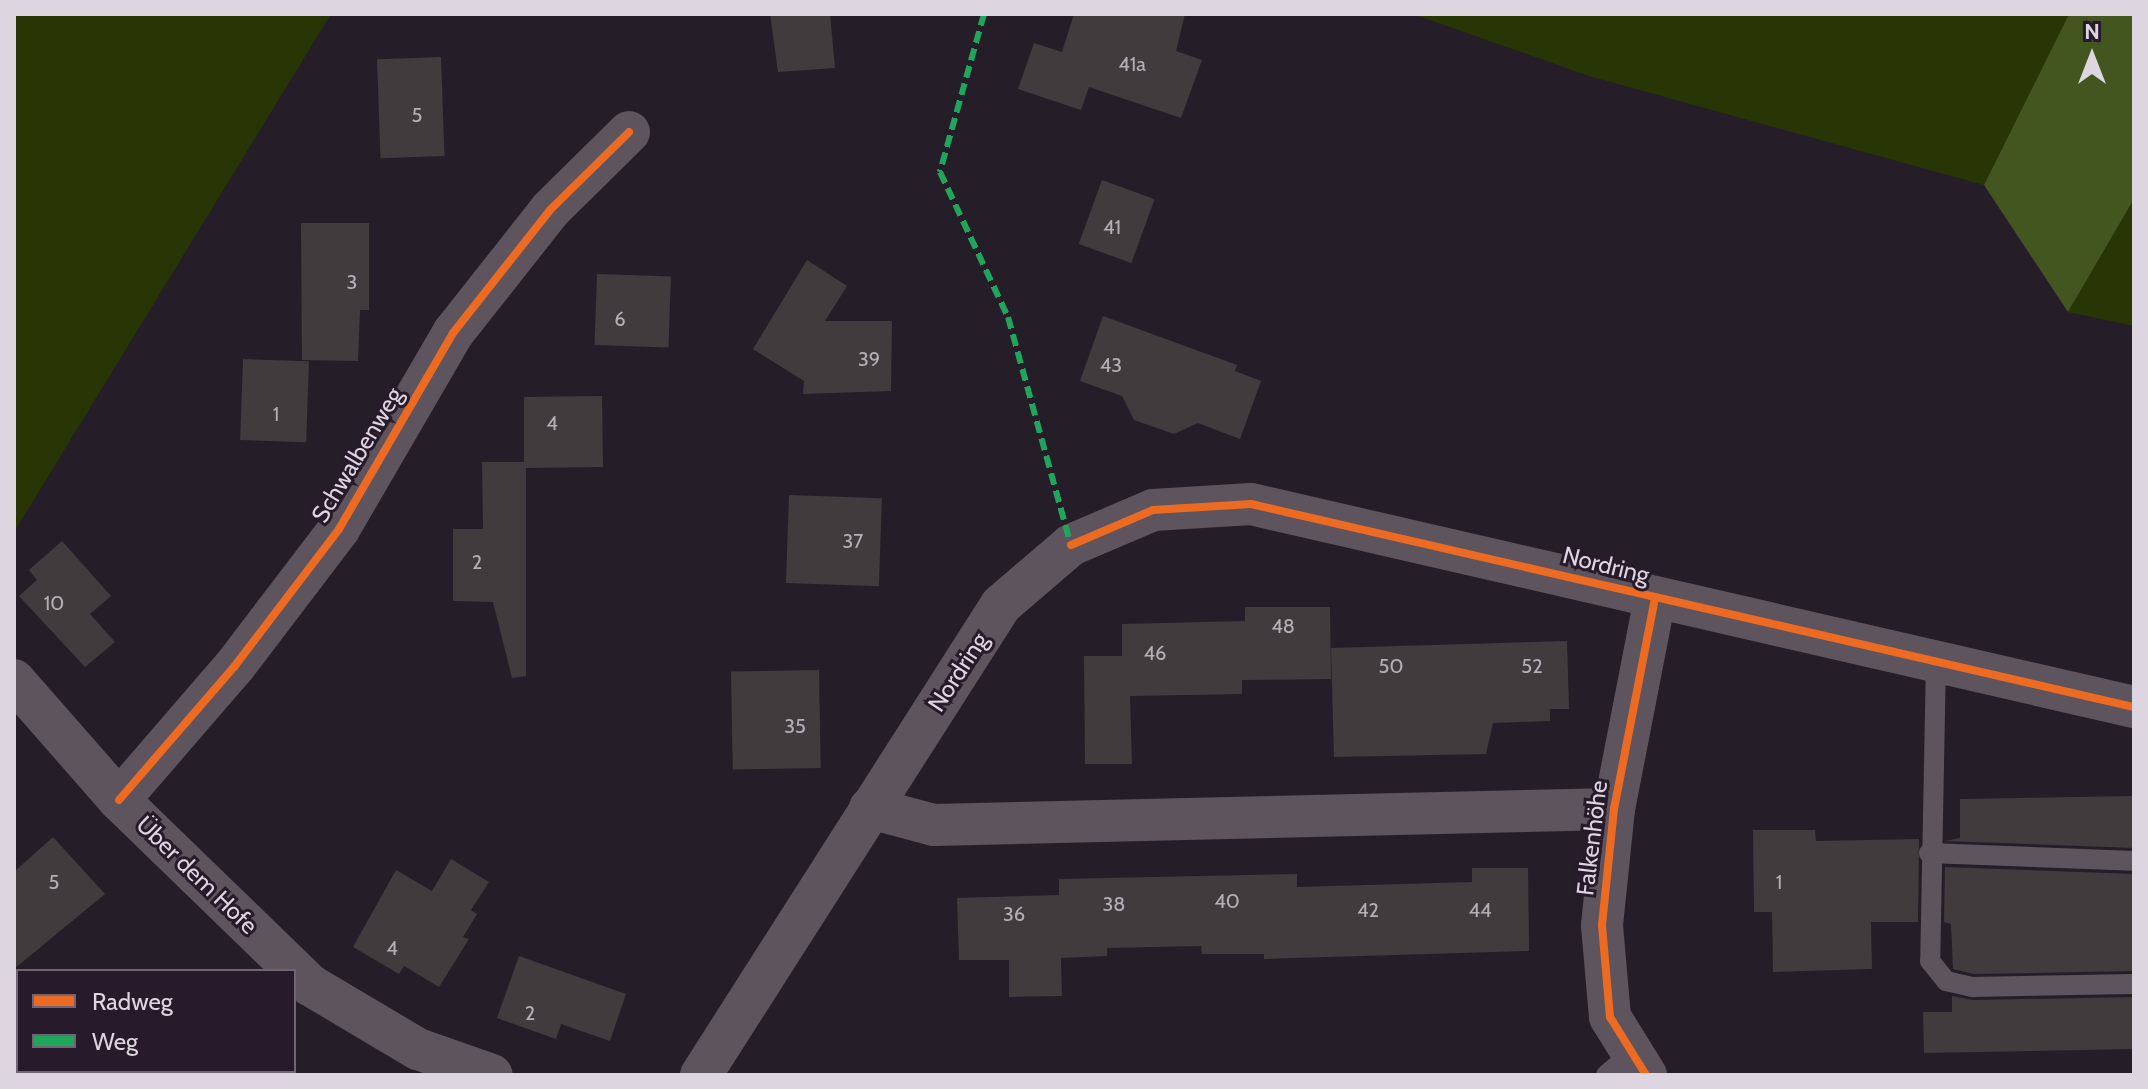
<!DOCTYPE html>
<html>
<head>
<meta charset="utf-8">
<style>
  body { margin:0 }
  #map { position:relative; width:2148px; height:1089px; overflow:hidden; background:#251e28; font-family:Cabin,sans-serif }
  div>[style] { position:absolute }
  .green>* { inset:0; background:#283605 }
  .forest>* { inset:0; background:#43561f }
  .building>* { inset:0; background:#413b3d; transform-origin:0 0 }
  .lane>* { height:20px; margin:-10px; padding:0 10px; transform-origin:10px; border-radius:10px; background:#5d545e }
  .street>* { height:42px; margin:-21px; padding:0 21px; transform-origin:21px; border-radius:21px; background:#5d545e }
  .quiet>* { height:6px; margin-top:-3px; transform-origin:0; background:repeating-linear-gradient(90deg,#20a55d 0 12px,transparent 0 18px) }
  .cycleway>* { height:8px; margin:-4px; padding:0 4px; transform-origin:4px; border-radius:4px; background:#ed6a23 }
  span { translate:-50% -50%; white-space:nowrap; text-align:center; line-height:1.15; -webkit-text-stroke:6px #271b2b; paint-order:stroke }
  .number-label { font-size:20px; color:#b6aeb7 }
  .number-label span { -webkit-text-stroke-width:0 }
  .street-label { font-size:24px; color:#ddd5e0 }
  .frame { position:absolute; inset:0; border:16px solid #ddd5e0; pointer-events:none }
  .legend { position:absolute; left:16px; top:969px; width:280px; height:104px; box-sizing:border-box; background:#271b2b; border:2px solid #706573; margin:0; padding:10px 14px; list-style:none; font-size:24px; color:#ddd5e0 }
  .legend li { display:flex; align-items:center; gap:16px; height:40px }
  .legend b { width:40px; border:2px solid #706573 }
  .north { position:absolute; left:2052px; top:16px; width:80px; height:80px; -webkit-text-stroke:6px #271b2b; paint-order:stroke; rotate:0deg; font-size:22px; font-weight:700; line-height:32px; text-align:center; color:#ddd5e0 }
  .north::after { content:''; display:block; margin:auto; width:28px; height:36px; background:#ddd5e0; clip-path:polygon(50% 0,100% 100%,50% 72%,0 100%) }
</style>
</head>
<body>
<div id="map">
  <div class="green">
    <div style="clip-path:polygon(14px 14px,331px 14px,14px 532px)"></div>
    <div style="clip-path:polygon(1413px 14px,2069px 14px,1984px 185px,1589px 76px)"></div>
    <div style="clip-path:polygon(2134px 199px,2134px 326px,2068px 312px)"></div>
  </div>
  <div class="forest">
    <div style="clip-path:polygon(2069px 14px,2134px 14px,2134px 199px,2068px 312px,1984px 185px)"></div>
  </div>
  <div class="building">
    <div style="clip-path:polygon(770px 14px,830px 14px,835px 68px,778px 72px)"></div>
    <div style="clip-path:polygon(1074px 14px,1185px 14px,1176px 51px,1202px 60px,1181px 118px,1089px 87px,1081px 110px,1018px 89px,1034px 43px,1062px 52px)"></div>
    <div style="left:441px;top:57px;width:99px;height:64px;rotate:88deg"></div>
    <div style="left:1102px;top:180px;width:56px;height:68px;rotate:20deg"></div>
    <div style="clip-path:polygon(301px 223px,369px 223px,369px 310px,360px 310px,358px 361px,302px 360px)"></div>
    <div style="clip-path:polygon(807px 260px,847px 286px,825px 321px,892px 321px,891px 391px,803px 394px,804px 381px,753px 349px)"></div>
    <div style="left:597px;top:274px;width:74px;height:71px;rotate:2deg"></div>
    <div style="clip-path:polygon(1103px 316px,1237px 365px,1235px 371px,1261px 381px,1240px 439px,1198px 423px,1174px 434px,1134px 420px,1122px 396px,1080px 381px)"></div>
    <div style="left:243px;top:359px;width:66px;height:81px;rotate:2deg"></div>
    <div style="clip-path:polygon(602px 396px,603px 467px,526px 468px,526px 676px,512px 678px,493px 602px,453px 601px,453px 529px,483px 529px,482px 462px,524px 462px,524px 397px)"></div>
    <div style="left:789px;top:495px;width:93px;height:88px;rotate:2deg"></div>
    <div style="clip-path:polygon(62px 541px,111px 596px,90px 614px,115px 642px,85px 667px,19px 596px,37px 580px,29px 570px)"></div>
    <div style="clip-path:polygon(1245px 607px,1330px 607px,1331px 679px,1242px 680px,1242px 694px,1130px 696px,1132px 764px,1085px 764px,1084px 656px,1122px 656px,1122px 624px,1245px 621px)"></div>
    <div style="clip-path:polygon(1567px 641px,1569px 709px,1550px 709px,1550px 721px,1493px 723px,1486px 754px,1334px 757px,1331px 648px)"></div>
    <div style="left:819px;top:670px;width:98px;height:88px;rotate:89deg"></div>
    <div style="clip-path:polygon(2134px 796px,2134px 848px,1945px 841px,1960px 838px,1960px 799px)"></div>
    <div style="clip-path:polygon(1753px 830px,1815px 830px,1816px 841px,1919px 839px,1918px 922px,1871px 922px,1872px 969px,1773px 972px,1772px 912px,1754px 912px)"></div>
    <div style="clip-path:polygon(53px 837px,105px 894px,14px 969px,14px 872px)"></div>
    <div style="clip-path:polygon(451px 859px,489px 882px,471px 910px,477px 914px,463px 937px,469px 939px,439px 987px,404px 966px,399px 974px,353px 947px,396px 870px,432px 891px)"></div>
    <div style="clip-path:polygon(1945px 867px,2134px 874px,2134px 971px,1974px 974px,1953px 969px,1951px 924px,1944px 922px)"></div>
    <div style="clip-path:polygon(1472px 868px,1528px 868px,1529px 951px,1264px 959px,1264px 954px,1202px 954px,1201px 946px,1107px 948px,1107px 956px,1061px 958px,1062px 996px,1009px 997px,1009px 960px,959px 960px,957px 898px,1059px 895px,1059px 879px,1297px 874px,1297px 887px,1472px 882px)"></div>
    <div style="clip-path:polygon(519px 956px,626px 994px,610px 1041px,561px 1024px,556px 1039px,497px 1018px)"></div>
    <div style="clip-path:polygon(1952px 996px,1973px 1000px,2134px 997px,2134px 1049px,1924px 1053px,1923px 1012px,1952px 1012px)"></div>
  </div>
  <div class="lane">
    <div style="left:1936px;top:660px;width:301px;rotate:91.1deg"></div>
    <div style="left:1930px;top:961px;width:26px;rotate:51deg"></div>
    <div style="left:1946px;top:981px;width:28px;rotate:13deg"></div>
    <div style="left:1973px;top:987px;width:161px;rotate:-1.1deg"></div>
    <div style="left:1929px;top:853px;width:205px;rotate:2.2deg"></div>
    <div style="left:1606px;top:1075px;width:34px;rotate:-40deg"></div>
  </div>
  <div class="street">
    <div style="left:14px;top:680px;width:159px;rotate:48.8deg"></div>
    <div style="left:119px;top:800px;width:266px;rotate:44.1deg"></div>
    <div style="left:310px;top:985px;width:126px;rotate:30.7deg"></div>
    <div style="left:418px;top:1049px;width:78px;rotate:19.4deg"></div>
    <div style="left:119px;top:800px;width:176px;rotate:-49.2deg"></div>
    <div style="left:234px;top:667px;width:173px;rotate:-52.7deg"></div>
    <div style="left:339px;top:529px;width:227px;rotate:-59.8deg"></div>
    <div style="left:453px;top:333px;width:157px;rotate:-51.7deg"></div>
    <div style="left:550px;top:210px;width:111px;rotate:-44.6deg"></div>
    <div style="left:870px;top:808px;width:66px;rotate:14.9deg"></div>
    <div style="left:934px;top:825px;width:680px;rotate:-1.35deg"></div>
    <div style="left:701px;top:1075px;width:558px;rotate:-57.45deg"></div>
    <div style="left:1001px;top:605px;width:92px;rotate:-40.6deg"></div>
    <div style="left:1071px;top:545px;width:89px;rotate:-23.1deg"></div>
    <div style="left:1153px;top:510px;width:98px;rotate:-3.5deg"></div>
    <div style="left:1251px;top:504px;width:906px;rotate:12.95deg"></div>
    <div style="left:1646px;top:1075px;width:68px;rotate:-121.8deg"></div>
    <div style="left:1610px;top:1017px;width:92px;rotate:-95deg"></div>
    <div style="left:1602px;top:925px;width:117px;rotate:-84.1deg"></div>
    <div style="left:1614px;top:809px;width:215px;rotate:-79deg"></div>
  </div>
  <div class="quiet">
    <div style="left:984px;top:14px;width:164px;rotate:105.6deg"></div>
    <div style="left:940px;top:172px;width:160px;rotate:64.9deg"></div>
    <div style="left:1008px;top:317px;width:237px;rotate:74.6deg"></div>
  </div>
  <div class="cycleway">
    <div style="left:1071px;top:545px;width:89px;rotate:-23.1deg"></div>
    <div style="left:1153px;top:510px;width:98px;rotate:-3.5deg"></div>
    <div style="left:1251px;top:504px;width:906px;rotate:12.95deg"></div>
    <div style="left:119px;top:800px;width:176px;rotate:-49.2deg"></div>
    <div style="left:234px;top:667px;width:173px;rotate:-52.7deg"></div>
    <div style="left:339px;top:529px;width:227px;rotate:-59.8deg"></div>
    <div style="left:453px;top:333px;width:157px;rotate:-51.7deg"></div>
    <div style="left:550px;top:210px;width:111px;rotate:-44.6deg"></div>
    <div style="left:1646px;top:1075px;width:68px;rotate:-121.8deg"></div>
    <div style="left:1610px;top:1017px;width:92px;rotate:-95deg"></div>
    <div style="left:1602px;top:925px;width:117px;rotate:-84.1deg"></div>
    <div style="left:1614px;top:809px;width:215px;rotate:-79deg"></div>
  </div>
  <div class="number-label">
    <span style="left:1132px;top:64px">41a</span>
    <span style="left:417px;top:115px">5</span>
    <span style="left:1112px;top:227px">41</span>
    <span style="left:352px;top:282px">3</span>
    <span style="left:620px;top:319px">6</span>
    <span style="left:869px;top:359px">39</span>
    <span style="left:1111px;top:365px">43</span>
    <span style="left:276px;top:414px">1</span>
    <span style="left:552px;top:423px">4</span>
    <span style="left:853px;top:541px">37</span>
    <span style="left:477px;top:562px">2</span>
    <span style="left:54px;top:603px">10</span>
    <span style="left:1283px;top:626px">48</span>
    <span style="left:1155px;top:653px">46</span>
    <span style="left:1391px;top:666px">50</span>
    <span style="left:1532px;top:666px">52</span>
    <span style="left:795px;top:726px">35</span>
    <span style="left:54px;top:882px">5</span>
    <span style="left:1779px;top:882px">1</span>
    <span style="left:1227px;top:901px">40</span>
    <span style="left:1114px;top:904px">38</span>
    <span style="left:1368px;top:910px">42</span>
    <span style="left:1480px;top:910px">44</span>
    <span style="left:1014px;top:914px">36</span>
    <span style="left:392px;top:948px">4</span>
    <span style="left:530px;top:1013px">2</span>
  </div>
  <div class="street-label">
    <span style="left:357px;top:455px;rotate:-59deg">Schwalbenweg</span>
    <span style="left:1606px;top:565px;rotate:14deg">Nordring</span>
    <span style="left:958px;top:672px;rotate:-57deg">Nordring</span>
    <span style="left:1592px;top:838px;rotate:-83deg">Falkenhöhe</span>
    <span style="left:197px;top:875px;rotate:44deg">Über dem Hofe</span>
  </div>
  <div class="frame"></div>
  <ul class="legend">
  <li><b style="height:10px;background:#ed6a23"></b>Radweg</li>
  <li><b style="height:10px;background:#20a55d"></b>Weg</li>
  </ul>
  <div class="north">N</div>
</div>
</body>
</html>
